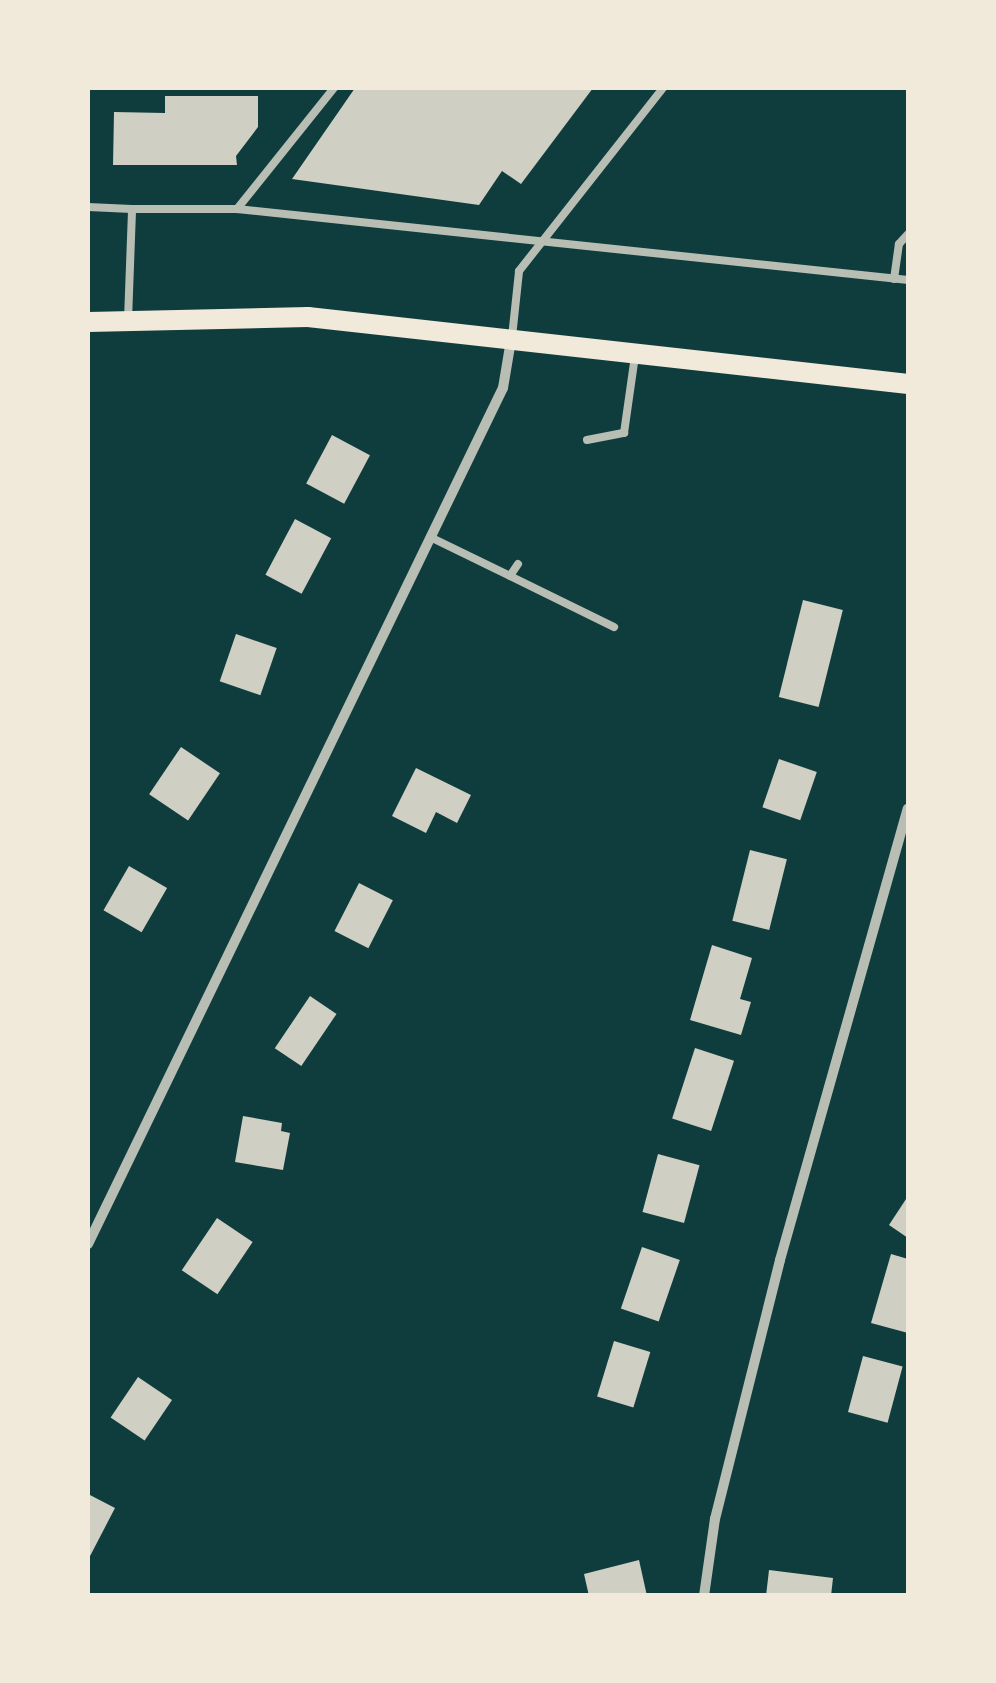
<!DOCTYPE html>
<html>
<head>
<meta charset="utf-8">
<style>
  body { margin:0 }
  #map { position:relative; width:996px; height:1683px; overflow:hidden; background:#0f3d3e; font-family:Merriweather,serif }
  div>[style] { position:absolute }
  .building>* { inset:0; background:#cfcfc3; transform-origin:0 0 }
  .service>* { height:8px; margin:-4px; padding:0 4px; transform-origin:4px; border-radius:4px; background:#b8beb3 }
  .minor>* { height:10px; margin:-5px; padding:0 5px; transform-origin:5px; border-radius:5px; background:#b8beb3 }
  .secondary>* { height:20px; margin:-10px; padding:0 10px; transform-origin:10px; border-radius:10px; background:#f1e9da }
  span { translate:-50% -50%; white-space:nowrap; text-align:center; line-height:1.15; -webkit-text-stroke:8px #f1e9da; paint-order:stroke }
  .frame { position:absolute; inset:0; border:90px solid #f1e9da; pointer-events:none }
</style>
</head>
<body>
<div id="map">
  <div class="building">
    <div style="clip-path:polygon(355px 88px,593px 88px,521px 184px,502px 171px,479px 205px,292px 179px)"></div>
    <div style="clip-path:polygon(165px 96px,258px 96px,258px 127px,236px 156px,237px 165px,113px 165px,114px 112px,165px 113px)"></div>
    <div style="left:332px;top:435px;width:43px;height:55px;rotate:28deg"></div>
    <div style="left:295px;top:519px;width:41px;height:63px;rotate:28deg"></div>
    <div style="left:803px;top:600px;width:41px;height:100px;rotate:14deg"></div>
    <div style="left:236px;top:634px;width:43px;height:50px;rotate:19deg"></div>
    <div style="left:181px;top:747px;width:47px;height:57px;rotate:34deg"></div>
    <div style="left:779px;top:759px;width:40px;height:51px;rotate:19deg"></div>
    <div style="clip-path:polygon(416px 768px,471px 795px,457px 823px,436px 812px,426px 833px,392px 816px)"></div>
    <div style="left:750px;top:850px;width:38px;height:73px;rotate:14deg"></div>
    <div style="left:129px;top:866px;width:44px;height:51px;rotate:30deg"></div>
    <div style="left:359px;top:883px;width:38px;height:54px;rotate:27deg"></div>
    <div style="clip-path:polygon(712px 945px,752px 958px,740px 999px,751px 1002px,741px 1035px,690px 1020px)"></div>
    <div style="left:310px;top:996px;width:32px;height:63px;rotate:34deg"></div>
    <div style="left:695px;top:1048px;width:41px;height:74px;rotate:18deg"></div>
    <div style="clip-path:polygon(243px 1116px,282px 1123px,281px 1131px,290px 1133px,283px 1170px,235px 1162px)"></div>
    <div style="left:658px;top:1154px;width:43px;height:60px;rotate:15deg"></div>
    <div style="clip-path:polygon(908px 1196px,908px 1238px,889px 1225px)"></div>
    <div style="left:217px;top:1218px;width:43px;height:63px;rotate:34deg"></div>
    <div style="left:642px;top:1247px;width:40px;height:65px;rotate:19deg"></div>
    <div style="clip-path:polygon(891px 1254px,908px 1259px,908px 1333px,871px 1323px)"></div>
    <div style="left:614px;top:1341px;width:38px;height:58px;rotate:17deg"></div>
    <div style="left:863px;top:1356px;width:41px;height:58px;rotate:15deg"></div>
    <div style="left:138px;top:1377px;width:41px;height:49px;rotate:34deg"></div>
    <div style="clip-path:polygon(88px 1494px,115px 1508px,88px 1560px)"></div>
    <div style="clip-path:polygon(639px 1560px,647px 1596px,589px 1596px,584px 1574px)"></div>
    <div style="clip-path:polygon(769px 1570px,833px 1578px,831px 1596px,766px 1596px)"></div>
  </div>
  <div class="service">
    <div style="left:88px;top:207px;width:44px;rotate:2.6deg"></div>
    <div style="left:237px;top:209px;width:155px;rotate:-51.3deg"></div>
    <div style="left:894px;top:279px;width:35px;rotate:-82deg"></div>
    <div style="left:899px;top:244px;width:13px;rotate:-48deg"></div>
    <div style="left:128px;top:320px;width:111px;rotate:-87.9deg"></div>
    <div style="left:132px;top:209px;width:105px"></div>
    <div style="left:237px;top:209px;width:675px;rotate:6.04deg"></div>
    <div style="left:512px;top:337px;width:66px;rotate:-83.9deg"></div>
    <div style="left:519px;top:271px;width:233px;rotate:-51.8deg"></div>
    <div style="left:587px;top:440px;width:38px;rotate:-11deg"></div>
    <div style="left:624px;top:433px;width:78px;rotate:-81.9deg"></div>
    <div style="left:430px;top:537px;width:89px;rotate:26deg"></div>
    <div style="left:518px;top:564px;width:14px;rotate:124deg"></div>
    <div style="left:510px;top:576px;width:116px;rotate:26.1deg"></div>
  </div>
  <div class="minor">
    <div style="left:88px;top:1244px;width:951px;rotate:-64.14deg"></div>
    <div style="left:503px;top:388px;width:49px;rotate:-80.5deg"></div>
    <div style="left:704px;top:1596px;width:78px;rotate:-81.9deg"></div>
    <div style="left:715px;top:1519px;width:267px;rotate:-75.9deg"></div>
    <div style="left:780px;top:1260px;width:469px;rotate:-74.2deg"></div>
  </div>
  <div class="secondary">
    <div style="left:88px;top:322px;width:220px;rotate:-1.3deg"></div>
    <div style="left:308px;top:317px;width:604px;rotate:6.37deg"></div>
  </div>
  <div class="frame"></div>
</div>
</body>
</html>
